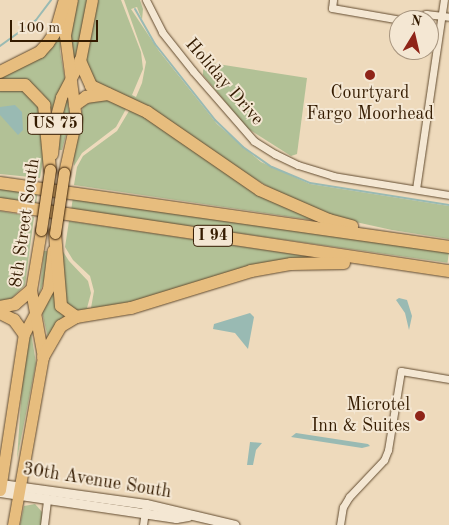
<!DOCTYPE html>
<html>
<head>
<meta charset="utf-8">
<style>
  body { margin:0 }
  #map { position:relative; width:449px; height:525px; overflow:hidden; background:#eedabc; font-family:"Old Standard TT",serif }
  div>[style] { position:absolute }
  .green>* { inset:0; background:#b2c196; transform-origin:0 0 }
  .water>* { inset:0; background:#99bab3 }
  .stream>* { height:2px; margin:-1px; padding:0 1px; transform-origin:1px; border-radius:1px; background:#99bab3 }
  .roads { filter:drop-shadow(0 0 1px #624b2f) drop-shadow(0 0 1px #624b2f) }
  .minor>* { height:7px; margin:-3.5px; padding:0 3.5px; transform-origin:3.5px; border-radius:3.5px; background:#f4e7d3 }
  .tertiary>* { height:9px; margin:-4.5px; padding:0 4.5px; transform-origin:4.5px; border-radius:4.5px; background:#f4e7d3 }
  .primary>* { height:11px; margin:-5.5px; padding:0 5.5px; transform-origin:5.5px; border-radius:5.5px; background:#e7bd7e }
  .motorway>* { height:12px; margin:-6px; padding:0 6px; transform-origin:6px; border-radius:6px; background:#e7bd7e }
  .bridges { filter:drop-shadow(0 0 1px #341b00) drop-shadow(0 0 1px #341b00) }
  .primary-bridge>* { height:11px; margin:-5.5px; padding:0 5.5px; transform-origin:5.5px; border-radius:5.5px; background:#e7bd7e }
  .dots>* { width:14px; height:14px; translate:-50% -50%; box-sizing:border-box; border:2px solid #f4e7d3; border-radius:50% }
  span { translate:-50% -50%; white-space:nowrap; text-align:center; line-height:1.15; -webkit-text-stroke:4px #f4e7d3; paint-order:stroke }
  .shield-label span { padding:1px 4px; background:#f4e7d3; border:1px solid; border-radius:4px; -webkit-text-stroke-width:0 }
  .shield-label { font-size:16px; color:#341b00; font-weight:700 }
  .street-label { font-size:18px; color:#341b00 }
  .poi-label { font-size:18px; color:#341b00 }
  .right { translate:-100% -50%; text-align:right }
  .north { position:absolute; left:389px; top:10px; width:50px; height:50px; box-sizing:border-box; background:#f4e7d3; border:1px solid #a7957f; border-radius:50%; rotate:9deg; font-size:14px; font-weight:700; line-height:20px; text-align:center; color:#341b00 }
  .north::after { content:''; display:block; margin:auto; width:18px; height:22px; background:#8f2418; clip-path:polygon(50% 0,100% 100%,50% 72%,0 100%) }
  .scale { position:absolute; left:10px; top:20px; width:88px; height:22px; box-sizing:border-box; border:2px solid #341b00; border-top:0; padding-left:6px; font-size:15px; line-height:18px; white-space:nowrap; color:#341b00; -webkit-text-stroke:4px #f4e7d3; paint-order:stroke }
</style>
</head>
<body>
<div id="map">
  <div class="green">
    <div style="clip-path:polygon(77px 0,88px 0,74px 64px,70px 40px)"></div>
    <div style="clip-path:polygon(98px 0,121px 0,141px 52px,143px 69px,132px 95px,136px 97px,142px 83px,146px 62px,124px 0,140px 0,143px 9px,142px 20px,137px 7px,131px 9px,159px 51px,217px 124px,261px 162px,310px 184px,449px 206px,449px 239px,392px 230px,333px 217px,282px 195px,102px 88px,90px 78px,85px 63px,92px 19px)"></div>
    <div style="clip-path:polygon(61px 33px,60px 51px,65px 79px,52px 110px,48px 109px,42px 93px,32px 84px,14px 79px,0 81px,0 76px)"></div>
    <div style="clip-path:polygon(211px 63px,307px 78px,297px 154px,291px 156px,247px 128px,203px 75px,203px 70px)"></div>
    <div style="clip-path:polygon(14px 87px,37px 98px,45px 150px,40px 178px,0 174px,0 89px)"></div>
    <div style="clip-path:polygon(67px 95px,70px 120px,62px 150px,59px 150px,59px 124px)"></div>
    <div style="clip-path:polygon(101px 98px,124px 104px,325px 222px,74px 185px,77px 167px,83px 156px,117px 131px,129px 111px,126px 109px,116px 127px,82px 153px,74px 166px,73px 151px,83px 106px)"></div>
    <div style="left:0;top:186px;width:38px;height:13px;rotate:7deg"></div>
    <div style="left:73px;top:197px;width:380px;height:13px;rotate:8deg"></div>
    <div style="clip-path:polygon(0 211px,34px 217px,25px 285px,10px 300px,0 301px)"></div>
    <div style="clip-path:polygon(69px 221px,293px 254px,318px 258px,102px 311px,74px 311px,65px 305px,62px 250px,69px 261px,88px 281px,91px 293px,87px 308px,91px 308px,94px 291px,90px 276px,73px 260px,65px 247px)"></div>
    <div style="clip-path:polygon(44px 251px,47px 251px,47px 272px,39px 295px)"></div>
    <div style="clip-path:polygon(54px 286px,58px 310px,65px 317px,48px 338px,42px 312px)"></div>
    <div style="clip-path:polygon(31px 332px,36px 363px,17px 459px,24px 357px)"></div>
    <div style="clip-path:polygon(35px 504px,43px 513px,41px 525px,20px 525px,24px 506px)"></div>
  </div>
  <div class="water">
    <div style="clip-path:polygon(15px 105px,22px 112px,23px 130px,18px 135px,0 115px,0 107px)"></div>
    <div style="clip-path:polygon(399px 298px,407px 300px,412px 316px,409px 330px,405px 313px,396px 300px)"></div>
    <div style="clip-path:polygon(250px 313px,254px 317px,248px 349px,235px 333px,213px 329px,214px 324px)"></div>
    <div style="clip-path:polygon(296px 433px,368px 444px,370px 446px,362px 448px,291px 437px)"></div>
    <div style="clip-path:polygon(250px 442px,262px 443px,256px 450px,253px 465px,247px 465px)"></div>
  </div>
  <div class="stream">
    <div style="left:135px;top:9px;width:40px;rotate:60.3deg"></div>
    <div style="left:155px;top:44px;width:97px;rotate:51.7deg"></div>
    <div style="left:215px;top:120px;width:39px;rotate:44deg"></div>
    <div style="left:243px;top:147px;width:35px;rotate:35deg"></div>
    <div style="left:272px;top:167px;width:41px;rotate:22.8deg"></div>
    <div style="left:310px;top:183px;width:141px;rotate:9deg"></div>
    <div style="left:0;top:46px;width:44px;rotate:-35.8deg"></div>
    <div style="left:36px;top:20px;width:25px;rotate:-53deg"></div>
  </div>
  <div class="roads">
    <div class="minor">
      <div style="left:146px;top:0;width:36px;rotate:63deg"></div>
      <div style="left:162px;top:32px;width:50px;rotate:51.5deg"></div>
      <div style="left:193px;top:71px;width:93px;rotate:48.9deg"></div>
      <div style="left:254px;top:141px;width:25px;rotate:32deg"></div>
      <div style="left:275px;top:154px;width:25px;rotate:26deg"></div>
      <div style="left:298px;top:165px;width:37px;rotate:17deg"></div>
      <div style="left:333px;top:176px;width:118px;rotate:9.3deg"></div>
      <div style="left:333px;top:0;width:8px;rotate:97deg"></div>
      <div style="left:332px;top:8px;width:70px;rotate:9.9deg"></div>
      <div style="left:401px;top:20px;width:26px;rotate:-13deg"></div>
      <div style="left:426px;top:14px;width:23px;rotate:7deg"></div>
      <div style="left:416px;top:189px;width:191px;rotate:-81.6deg"></div>
      <div style="left:44px;top:525px;width:26px;rotate:-83deg"></div>
      <div style="left:143px;top:525px;width:21px;rotate:-82deg"></div>
      <div style="left:340px;top:525px;width:18px;rotate:-81deg"></div>
      <div style="left:343px;top:507px;width:12px;rotate:-59deg"></div>
      <div style="left:349px;top:497px;width:51px;rotate:-46.6deg"></div>
      <div style="left:384px;top:460px;width:11px;rotate:-68deg"></div>
      <div style="left:388px;top:450px;width:80px;rotate:-80.7deg"></div>
      <div style="left:401px;top:371px;width:49px;rotate:9.5deg"></div>
    </div>
    <div class="tertiary">
      <div style="left:1px;top:484px;width:146px;rotate:7.9deg"></div>
      <div style="left:146px;top:504px;width:91px;rotate:13.3deg"></div>
      <div style="left:0;top:492px;width:178px;rotate:8.4deg"></div>
      <div style="left:176px;top:518px;width:12px;rotate:-9deg"></div>
    </div>
    <div class="primary">
      <div style="left:52px;top:154px;width:38px;rotate:-84deg"></div>
      <div style="left:56px;top:116px;width:20px;rotate:-75deg"></div>
      <div style="left:61px;top:97px;width:41px;rotate:-62.2deg"></div>
      <div style="left:80px;top:61px;width:62px;rotate:-78.9deg"></div>
      <div style="left:64px;top:173px;width:55px;rotate:-77.5deg"></div>
      <div style="left:76px;top:119px;width:85px;rotate:-97.5deg"></div>
      <div style="left:65px;top:35px;width:36px;rotate:-79deg"></div>
      <div style="left:0;top:490px;width:158px;rotate:-81.3deg"></div>
      <div style="left:24px;top:334px;width:51px;rotate:-61.9deg"></div>
      <div style="left:48px;top:289px;width:39px;rotate:-83deg"></div>
      <div style="left:13px;top:525px;width:171px;rotate:-79.9deg"></div>
      <div style="left:43px;top:357px;width:68px;rotate:-100.2deg"></div>
      <div style="left:31px;top:290px;width:61px;rotate:-80.5deg"></div>
    </div>
    <div class="motorway">
      <div style="left:80px;top:61px;width:27px;rotate:66deg"></div>
      <div style="left:91px;top:86px;width:62px;rotate:24.9deg"></div>
      <div style="left:147px;top:112px;width:137px;rotate:34.6deg"></div>
      <div style="left:260px;top:190px;width:75px;rotate:23.5deg"></div>
      <div style="left:329px;top:220px;width:24px;rotate:15deg"></div>
      <div style="left:0;top:72px;width:45px;rotate:-26.6deg"></div>
      <div style="left:40px;top:52px;width:12px;rotate:-48deg"></div>
      <div style="left:48px;top:43px;width:14px;rotate:-56deg"></div>
      <div style="left:56px;top:31px;width:32px;rotate:-74deg"></div>
      <div style="left:0;top:85px;width:25px"></div>
      <div style="left:25px;top:85px;width:28px;rotate:46deg"></div>
      <div style="left:44px;top:105px;width:65px;rotate:84.7deg"></div>
      <div style="left:75px;top:105px;width:14px;rotate:-36deg"></div>
      <div style="left:86px;top:97px;width:22px;rotate:-8deg"></div>
      <div style="left:0;top:183px;width:454px;rotate:8.1deg"></div>
      <div style="left:0;top:204px;width:454px;rotate:8.5deg"></div>
      <div style="left:55px;top:233px;width:73px;rotate:85.3deg"></div>
      <div style="left:61px;top:306px;width:19px;rotate:36deg"></div>
      <div style="left:0;top:307px;width:15px;rotate:-11deg"></div>
      <div style="left:15px;top:304px;width:21px;rotate:-41deg"></div>
      <div style="left:0;top:313px;width:16px;rotate:27deg"></div>
      <div style="left:14px;top:320px;width:17px;rotate:54deg"></div>
      <div style="left:43px;top:357px;width:36px;rotate:-60deg"></div>
      <div style="left:61px;top:326px;width:17px;rotate:-31deg"></div>
      <div style="left:76px;top:317px;width:56px;rotate:-9.3deg"></div>
      <div style="left:131px;top:308px;width:126px;rotate:-17.1deg"></div>
      <div style="left:251px;top:271px;width:41px;rotate:-9.9deg"></div>
      <div style="left:291px;top:264px;width:53px;rotate:-1.1deg"></div>
    </div>
  </div>
  <div class="bridges">
    <div class="primary-bridge">
      <div style="left:41px;top:230px;width:61px;rotate:-81.5deg"></div>
      <div style="left:55px;top:233px;width:61px;rotate:-81.5deg"></div>
    </div>
  </div>
  <div class="dots">
    <div style="left:370px;top:75px;background:#8f2418"></div>
    <div style="left:420px;top:416px;background:#8f2418"></div>
  </div>
  <div class="shield-label">
    <span style="left:55px;top:124px">US 75</span>
    <span style="left:213px;top:236px">I 94</span>
  </div>
  <div class="street-label">
    <span style="left:224px;top:82px;rotate:49deg">Holiday Drive</span>
    <span style="left:25px;top:223px;rotate:-82deg">8th Street South</span>
    <span style="left:97px;top:481px;rotate:9deg">30th Avenue South</span>
  </div>
  <div class="poi-label">
    <span style="left:370px;top:104px">Courtyard<br>Fargo Moorhead</span>
    <span class="right" style="left:410px;top:416px">Microtel<br>Inn &amp; Suites</span>
  </div>
  <div class="north">N</div>
  <div class="scale">100 m</div>
</div>
</body>
</html>
